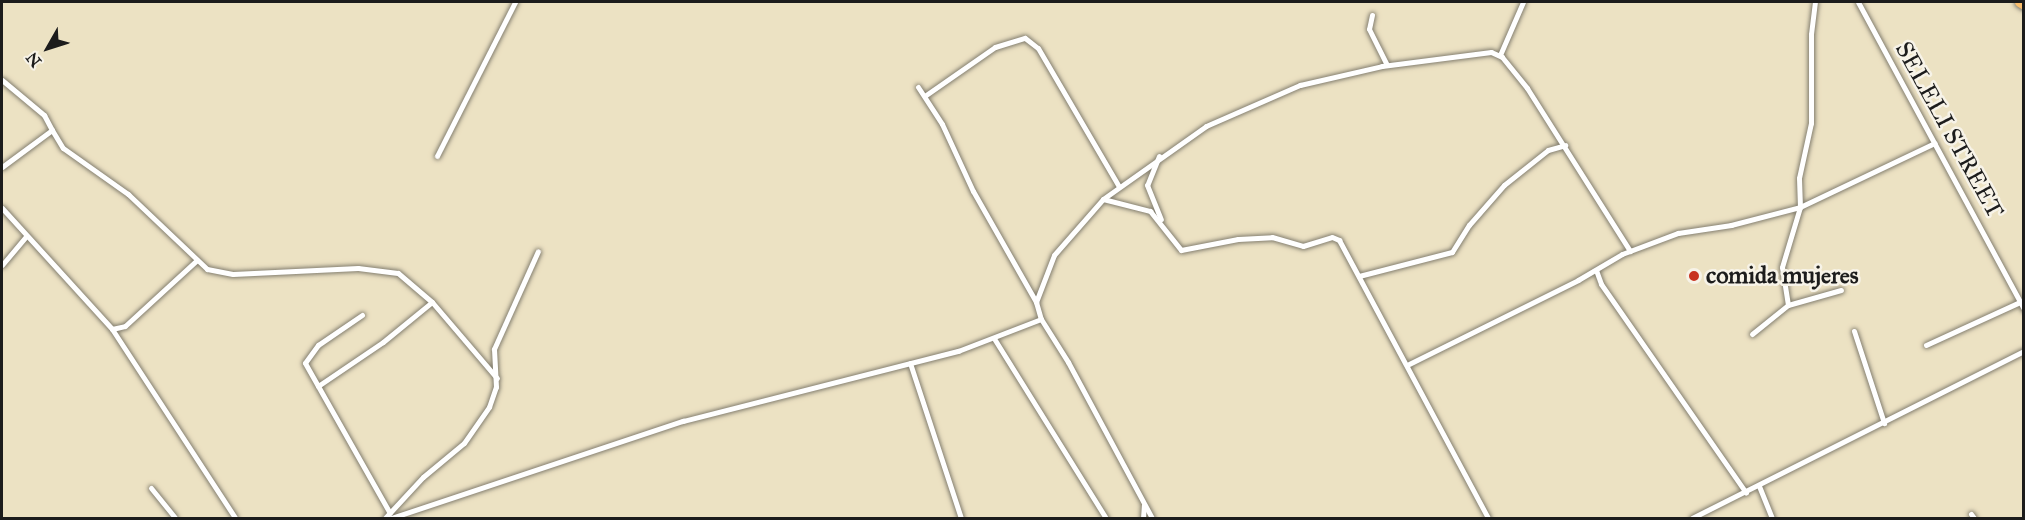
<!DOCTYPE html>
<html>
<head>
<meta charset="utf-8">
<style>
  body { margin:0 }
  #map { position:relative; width:2025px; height:520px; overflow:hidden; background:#ece2c3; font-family:"IM FELL Great Primer",serif }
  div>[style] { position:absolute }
  .roads { filter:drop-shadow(0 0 2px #847f70) drop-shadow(0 0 2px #847f70) }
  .street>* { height:5px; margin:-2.5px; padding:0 2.5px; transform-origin:2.5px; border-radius:2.5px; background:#fff }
  .primary>* { height:9px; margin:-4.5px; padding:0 4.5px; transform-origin:4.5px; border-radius:4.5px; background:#fabe6d }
  .dots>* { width:16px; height:16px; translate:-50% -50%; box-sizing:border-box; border:3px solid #f7f3e8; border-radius:50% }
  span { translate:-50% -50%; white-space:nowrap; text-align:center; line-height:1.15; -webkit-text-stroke:5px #f7f3e8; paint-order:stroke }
  .street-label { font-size:24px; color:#1c1c1c }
  .poi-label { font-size:24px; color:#1c1c1c; font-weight:700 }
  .left { translate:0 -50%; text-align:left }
  .frame { position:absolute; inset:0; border:3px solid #1c1c1c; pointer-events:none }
  .north { position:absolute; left:18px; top:18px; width:60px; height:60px; -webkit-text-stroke:4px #f7f3e8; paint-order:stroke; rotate:231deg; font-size:16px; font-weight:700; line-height:24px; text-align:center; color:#1c1c1c }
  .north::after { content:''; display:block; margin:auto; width:21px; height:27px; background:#1c1c1c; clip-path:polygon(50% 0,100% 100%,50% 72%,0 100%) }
</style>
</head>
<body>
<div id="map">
  <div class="roads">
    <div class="street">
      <div style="left:1858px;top:2px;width:349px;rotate:61.6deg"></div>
      <div style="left:1372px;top:15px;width:14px;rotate:102deg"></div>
      <div style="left:1369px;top:29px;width:40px;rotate:63.4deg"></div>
      <div style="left:1500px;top:55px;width:58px;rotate:-66.5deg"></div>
      <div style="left:2px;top:80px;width:55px;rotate:39.8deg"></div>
      <div style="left:44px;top:115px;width:17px;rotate:62deg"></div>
      <div style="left:52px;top:130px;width:62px;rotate:143.5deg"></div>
      <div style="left:918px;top:87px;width:44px;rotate:57deg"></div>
      <div style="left:942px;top:124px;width:74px;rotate:65.2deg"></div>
      <div style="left:973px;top:191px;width:128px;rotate:60.4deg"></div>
      <div style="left:1036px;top:302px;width:18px;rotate:74deg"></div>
      <div style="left:926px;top:95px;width:84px;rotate:-34.8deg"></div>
      <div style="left:995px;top:47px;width:31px;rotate:-17deg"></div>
      <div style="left:1025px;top:38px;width:16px;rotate:38deg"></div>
      <div style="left:1038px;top:48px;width:159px;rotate:59.7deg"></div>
      <div style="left:52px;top:130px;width:21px;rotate:59deg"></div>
      <div style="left:63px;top:148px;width:80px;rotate:35.3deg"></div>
      <div style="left:128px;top:194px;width:109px;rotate:43.5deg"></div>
      <div style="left:207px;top:269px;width:26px;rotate:11deg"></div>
      <div style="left:233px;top:274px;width:125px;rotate:-2.7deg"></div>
      <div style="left:358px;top:268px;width:40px;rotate:7.1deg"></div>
      <div style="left:398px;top:273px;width:45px;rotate:40.5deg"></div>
      <div style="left:432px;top:302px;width:100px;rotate:49.5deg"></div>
      <div style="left:437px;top:156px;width:173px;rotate:-63.1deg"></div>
      <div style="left:1159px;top:156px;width:31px;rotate:112deg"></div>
      <div style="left:1147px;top:185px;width:37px;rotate:68deg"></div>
      <div style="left:1103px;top:199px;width:49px;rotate:14.3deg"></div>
      <div style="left:1150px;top:211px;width:50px;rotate:51.5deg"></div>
      <div style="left:1181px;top:250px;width:58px;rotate:-10.9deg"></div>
      <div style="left:1238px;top:239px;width:34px;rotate:-3deg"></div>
      <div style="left:1272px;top:237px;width:32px;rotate:16deg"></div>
      <div style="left:1303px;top:246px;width:30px;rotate:-17deg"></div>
      <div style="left:1332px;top:237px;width:8px;rotate:23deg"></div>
      <div style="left:1339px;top:240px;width:315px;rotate:61.8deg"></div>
      <div style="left:2px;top:208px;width:164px;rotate:47.7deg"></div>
      <div style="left:112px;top:329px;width:13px;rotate:-13deg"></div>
      <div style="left:125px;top:326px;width:96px;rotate:-42.5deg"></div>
      <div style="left:2px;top:265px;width:38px;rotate:-50deg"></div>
      <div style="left:1596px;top:270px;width:15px;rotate:70deg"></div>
      <div style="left:1601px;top:284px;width:254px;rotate:55.2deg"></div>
      <div style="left:1359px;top:276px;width:96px;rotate:-14.5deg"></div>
      <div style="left:1452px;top:252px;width:32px;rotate:-58deg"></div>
      <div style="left:1469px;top:225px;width:53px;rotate:-48.8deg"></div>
      <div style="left:1504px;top:185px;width:56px;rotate:-38.5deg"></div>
      <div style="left:1548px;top:150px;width:18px;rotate:-16deg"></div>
      <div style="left:1036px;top:302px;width:50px;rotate:-69deg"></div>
      <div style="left:1054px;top:255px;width:74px;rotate:-48.8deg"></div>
      <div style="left:1103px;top:199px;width:126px;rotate:-35.3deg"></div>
      <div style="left:1206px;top:126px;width:103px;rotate:-23.6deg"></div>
      <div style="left:1300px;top:85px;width:84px;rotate:-13deg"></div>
      <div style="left:1382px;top:66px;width:110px;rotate:-7.3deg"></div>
      <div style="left:1491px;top:52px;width:12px;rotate:24deg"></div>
      <div style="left:1502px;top:57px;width:40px;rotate:51deg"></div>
      <div style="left:1527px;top:88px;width:193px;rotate:57.7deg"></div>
      <div style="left:1788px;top:305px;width:55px;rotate:-15.8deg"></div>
      <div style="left:362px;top:315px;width:53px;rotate:145.7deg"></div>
      <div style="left:318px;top:345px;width:22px;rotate:126deg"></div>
      <div style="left:305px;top:363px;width:172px;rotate:60.5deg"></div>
      <div style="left:112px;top:329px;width:225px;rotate:56.9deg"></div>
      <div style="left:1854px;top:331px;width:97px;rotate:71.9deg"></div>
      <div style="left:1752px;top:334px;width:46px;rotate:-38.9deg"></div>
      <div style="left:1788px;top:305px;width:38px;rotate:-99deg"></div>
      <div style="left:1782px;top:267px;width:63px;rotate:-73.3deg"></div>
      <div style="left:1800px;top:207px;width:29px;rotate:-92deg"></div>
      <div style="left:1799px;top:178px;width:56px;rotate:-77.7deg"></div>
      <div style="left:1811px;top:123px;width:89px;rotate:-90deg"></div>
      <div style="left:1811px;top:34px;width:32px;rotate:-83deg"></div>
      <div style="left:995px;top:340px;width:210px;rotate:58.1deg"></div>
      <div style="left:1926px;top:345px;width:103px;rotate:-24.6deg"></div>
      <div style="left:910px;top:363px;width:163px;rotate:71.8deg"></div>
      <div style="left:1409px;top:364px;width:189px;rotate:-26.4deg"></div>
      <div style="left:1578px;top:280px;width:51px;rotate:-30.6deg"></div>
      <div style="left:1622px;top:254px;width:60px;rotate:-20.6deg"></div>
      <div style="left:1678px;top:233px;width:54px;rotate:-8.6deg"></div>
      <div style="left:1731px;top:225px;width:71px;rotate:-14.6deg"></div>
      <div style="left:1800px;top:207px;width:149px;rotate:-25.4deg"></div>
      <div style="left:318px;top:386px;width:78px;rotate:-34.1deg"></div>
      <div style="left:383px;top:342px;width:63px;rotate:-39.2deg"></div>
      <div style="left:1759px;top:486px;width:35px;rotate:68deg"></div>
      <div style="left:151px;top:488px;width:38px;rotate:51deg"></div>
      <div style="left:1971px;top:514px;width:5px;rotate:53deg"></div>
      <div style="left:385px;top:518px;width:56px;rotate:-47.2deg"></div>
      <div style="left:423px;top:477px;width:53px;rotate:-39.7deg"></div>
      <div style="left:464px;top:443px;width:44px;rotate:-55.2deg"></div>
      <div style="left:489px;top:407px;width:21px;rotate:-71deg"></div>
      <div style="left:496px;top:387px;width:38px;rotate:-93deg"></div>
      <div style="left:494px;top:349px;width:107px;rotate:-65.8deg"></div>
      <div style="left:391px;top:518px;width:308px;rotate:-18.4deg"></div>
      <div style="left:683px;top:421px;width:284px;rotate:-14.3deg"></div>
      <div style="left:958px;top:351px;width:89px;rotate:-21.1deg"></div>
      <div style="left:1041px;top:319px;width:51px;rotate:57.9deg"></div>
      <div style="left:1068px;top:362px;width:177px;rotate:61.7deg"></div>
      <div style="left:1143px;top:518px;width:13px;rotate:-86deg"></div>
      <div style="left:1692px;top:518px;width:372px;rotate:-26.7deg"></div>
    </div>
    <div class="primary">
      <div style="left:2019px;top:2px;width:6px;rotate:31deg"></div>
    </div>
  </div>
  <div class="dots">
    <div style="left:1694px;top:276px;background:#c8321e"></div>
  </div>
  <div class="street-label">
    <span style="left:1949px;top:130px;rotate:61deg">SELELI STREET</span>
  </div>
  <div class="poi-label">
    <span class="left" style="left:1706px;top:276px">comida mujeres</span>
  </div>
  <div class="frame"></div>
  <div class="north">N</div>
</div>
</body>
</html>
